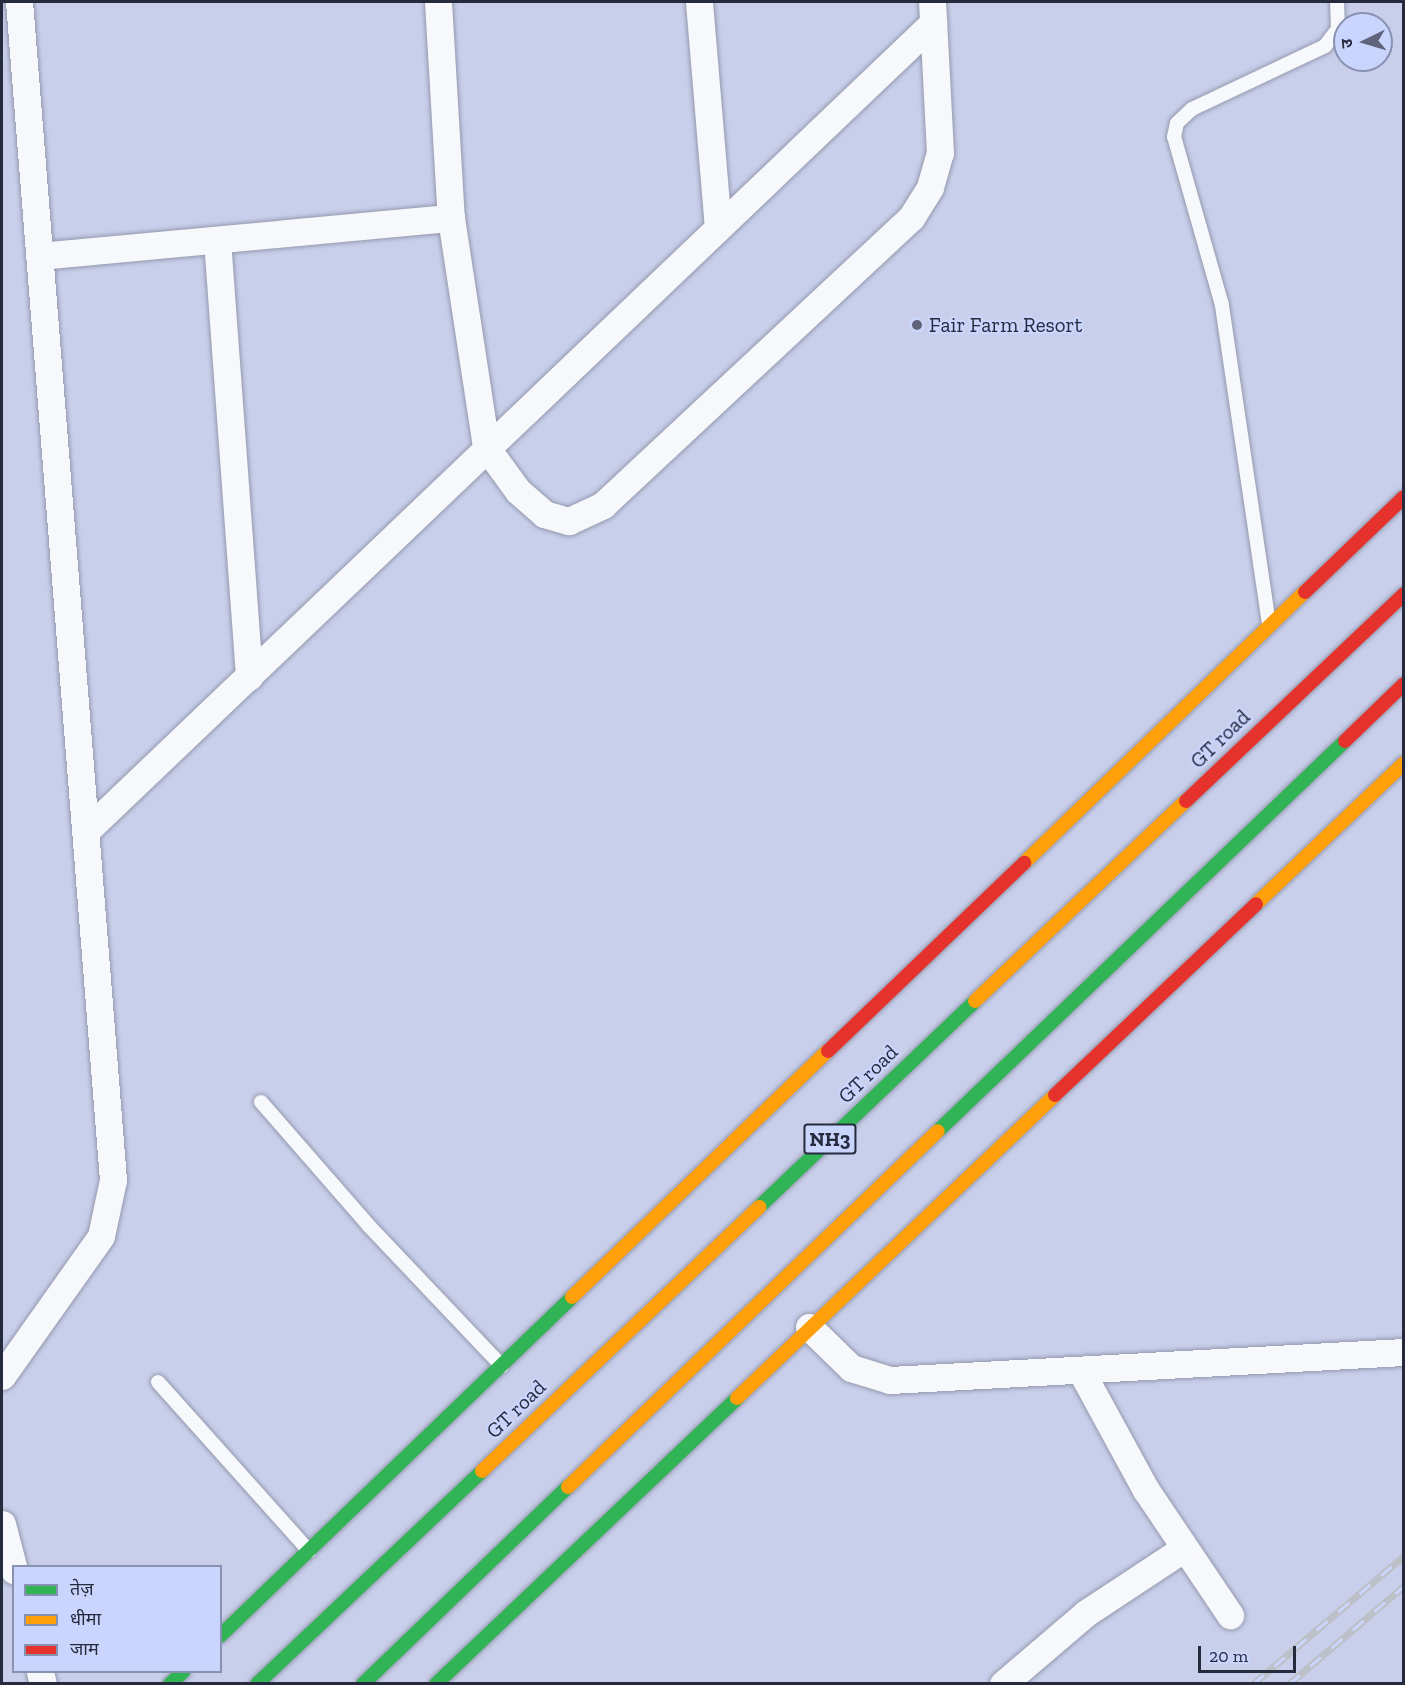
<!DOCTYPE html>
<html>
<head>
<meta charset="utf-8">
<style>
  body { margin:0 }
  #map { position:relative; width:1405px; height:1685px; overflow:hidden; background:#c9cfeb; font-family:"Zilla Slab","Noto Sans Devanagari",serif }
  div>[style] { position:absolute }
  .roads { filter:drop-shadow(0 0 2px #9499ad) drop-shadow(0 0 2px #9499ad) }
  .lane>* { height:14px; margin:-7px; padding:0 7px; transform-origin:7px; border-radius:7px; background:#f7f8fc }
  .street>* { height:27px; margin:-13.5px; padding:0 13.5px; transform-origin:13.5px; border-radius:13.5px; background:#f7f8fc }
  .fast>* { height:14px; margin:-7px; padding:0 7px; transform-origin:7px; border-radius:7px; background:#30b455 }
  .slow>* { height:14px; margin:-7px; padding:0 7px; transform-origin:7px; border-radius:7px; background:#ff9f0a }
  .jam>* { height:14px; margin:-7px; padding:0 7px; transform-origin:7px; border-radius:7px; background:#e5322d }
  .rail>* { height:7px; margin-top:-3.5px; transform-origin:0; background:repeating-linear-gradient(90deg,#cad5fd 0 14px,#bdbfc6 0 28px); box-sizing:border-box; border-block:2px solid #bdbfc6 }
  .dots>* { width:16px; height:16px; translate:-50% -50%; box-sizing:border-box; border:3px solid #cad5fd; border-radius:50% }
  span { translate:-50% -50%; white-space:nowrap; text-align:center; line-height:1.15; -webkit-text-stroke:4.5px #cad5fd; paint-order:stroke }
  .shield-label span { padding:2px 4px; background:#cad5fd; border:2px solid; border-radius:4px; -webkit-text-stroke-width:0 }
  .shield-label { font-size:20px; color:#262a3d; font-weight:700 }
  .poi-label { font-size:21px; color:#262a3d }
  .left { translate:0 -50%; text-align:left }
  .street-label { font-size:21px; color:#262a3d }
  .frame { position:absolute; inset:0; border:3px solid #262a3d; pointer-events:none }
  .legend { position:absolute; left:12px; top:1565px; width:210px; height:108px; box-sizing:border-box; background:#cad5fd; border:2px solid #8891b0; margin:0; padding:8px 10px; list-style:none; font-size:18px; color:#262a3d }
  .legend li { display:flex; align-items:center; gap:12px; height:30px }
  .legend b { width:30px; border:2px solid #8891b0 }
  .north { position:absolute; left:1333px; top:12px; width:60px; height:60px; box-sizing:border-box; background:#cad5fd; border:2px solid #8891b0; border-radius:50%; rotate:265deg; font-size:16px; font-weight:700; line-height:24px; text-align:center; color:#262a3d }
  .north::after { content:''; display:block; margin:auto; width:21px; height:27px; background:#5f647a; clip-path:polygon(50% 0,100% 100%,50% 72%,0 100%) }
  .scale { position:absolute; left:1198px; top:1646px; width:98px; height:27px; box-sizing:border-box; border:3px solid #262a3d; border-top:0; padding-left:8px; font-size:18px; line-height:21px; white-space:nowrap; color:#262a3d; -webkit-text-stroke:4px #cad5fd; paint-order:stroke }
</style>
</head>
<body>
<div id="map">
  <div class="roads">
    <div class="lane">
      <div style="left:1269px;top:624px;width:322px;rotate:-98.4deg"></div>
      <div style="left:1222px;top:305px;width:175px;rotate:-105.9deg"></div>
      <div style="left:1174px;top:137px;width:14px;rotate:-78deg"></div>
      <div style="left:1177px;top:123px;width:21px;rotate:-43deg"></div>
      <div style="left:1192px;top:109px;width:147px;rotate:-25.3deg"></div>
      <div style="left:1325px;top:46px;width:21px;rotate:-53deg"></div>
      <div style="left:1338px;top:29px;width:27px;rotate:-92deg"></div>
      <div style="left:261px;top:1102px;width:164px;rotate:48.9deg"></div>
      <div style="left:369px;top:1226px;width:193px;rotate:46.5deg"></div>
      <div style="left:158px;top:1382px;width:227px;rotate:48.2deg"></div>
    </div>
    <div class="street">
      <div style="left:438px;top:2px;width:216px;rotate:86.6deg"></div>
      <div style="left:451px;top:218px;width:232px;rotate:81.3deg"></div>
      <div style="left:486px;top:447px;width:54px;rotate:54deg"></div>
      <div style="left:518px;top:491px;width:35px;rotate:41deg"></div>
      <div style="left:544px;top:514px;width:26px;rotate:16deg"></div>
      <div style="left:569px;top:521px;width:38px;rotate:-25deg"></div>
      <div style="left:603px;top:505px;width:421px;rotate:-43deg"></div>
      <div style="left:911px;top:218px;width:36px;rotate:-58deg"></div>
      <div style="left:930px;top:187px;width:35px;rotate:-74deg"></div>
      <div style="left:940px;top:153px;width:151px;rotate:-93deg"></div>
      <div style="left:699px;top:2px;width:225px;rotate:85.2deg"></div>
      <div style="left:217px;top:240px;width:438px;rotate:85.8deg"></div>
      <div style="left:39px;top:256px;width:414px;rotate:-5.3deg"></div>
      <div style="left:86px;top:831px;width:1171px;rotate:-43.65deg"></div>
      <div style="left:809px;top:1327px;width:59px;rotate:44.3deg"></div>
      <div style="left:851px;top:1368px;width:41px;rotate:17.1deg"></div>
      <div style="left:890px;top:1380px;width:515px;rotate:-3.12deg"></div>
      <div style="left:1081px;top:1371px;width:136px;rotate:61.4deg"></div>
      <div style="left:1146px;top:1490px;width:151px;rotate:56.1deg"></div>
      <div style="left:2px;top:1376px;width:171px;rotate:-54.7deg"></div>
      <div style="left:101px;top:1236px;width:57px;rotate:-77.9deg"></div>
      <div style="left:113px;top:1180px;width:1182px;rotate:-94.56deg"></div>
      <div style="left:2px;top:1524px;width:48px;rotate:75.4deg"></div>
      <div style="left:40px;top:1672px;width:12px;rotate:76deg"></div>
      <div style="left:1003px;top:1684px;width:109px;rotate:-40.5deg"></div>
      <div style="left:1086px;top:1613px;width:116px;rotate:-33.4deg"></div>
    </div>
    <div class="fast">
      <div style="left:938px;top:1131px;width:564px;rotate:-43.78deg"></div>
      <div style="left:759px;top:1207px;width:298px;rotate:-43.6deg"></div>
      <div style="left:220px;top:1636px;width:489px;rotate:-43.9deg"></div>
      <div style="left:170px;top:1684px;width:18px;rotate:-43deg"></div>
      <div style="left:257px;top:1684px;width:310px;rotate:-43.4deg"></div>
      <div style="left:363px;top:1684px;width:284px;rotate:-43.9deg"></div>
      <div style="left:436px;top:1684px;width:415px;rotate:-43.5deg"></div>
    </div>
    <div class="slow">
      <div style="left:1024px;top:863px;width:390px;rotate:-44deg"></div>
      <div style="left:1256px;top:904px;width:204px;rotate:-43.6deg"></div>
      <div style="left:975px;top:1001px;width:291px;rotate:-43.5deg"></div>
      <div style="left:572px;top:1297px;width:355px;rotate:-43.9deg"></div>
      <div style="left:737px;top:1398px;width:439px;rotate:-43.6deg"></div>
      <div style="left:482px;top:1471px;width:383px;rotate:-43.6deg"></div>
      <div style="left:568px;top:1487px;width:513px;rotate:-43.9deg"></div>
    </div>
    <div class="jam">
      <div style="left:1305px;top:592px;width:137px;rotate:-43.8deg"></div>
      <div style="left:1345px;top:741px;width:82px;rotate:-44deg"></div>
      <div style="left:1186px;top:801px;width:301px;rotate:-43.5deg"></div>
      <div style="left:828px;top:1051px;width:272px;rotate:-43.8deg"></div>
      <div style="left:1055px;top:1095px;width:277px;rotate:-43.5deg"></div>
    </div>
  </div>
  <div class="rail">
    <div style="left:1253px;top:1684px;width:198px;rotate:-40.3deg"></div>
    <div style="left:1289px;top:1684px;width:151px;rotate:-40.4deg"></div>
  </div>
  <div class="dots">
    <div style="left:917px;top:325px;background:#5f647a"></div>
  </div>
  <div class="shield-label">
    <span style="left:830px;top:1139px">NH3</span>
  </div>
  <div class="poi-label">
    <span class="left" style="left:929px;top:325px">Fair Farm Resort</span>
  </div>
  <div class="street-label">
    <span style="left:1220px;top:739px;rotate:-44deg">GT road</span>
    <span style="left:868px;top:1074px;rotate:-44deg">GT road</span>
    <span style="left:516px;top:1409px;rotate:-44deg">GT road</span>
  </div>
  <div class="frame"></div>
  <ul class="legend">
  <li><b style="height:8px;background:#30b455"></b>तेज़</li>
  <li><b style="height:8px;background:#ff9f0a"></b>धीमा</li>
  <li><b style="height:8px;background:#e5322d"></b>जाम</li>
  </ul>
  <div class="north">उ</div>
  <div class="scale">20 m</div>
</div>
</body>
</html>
